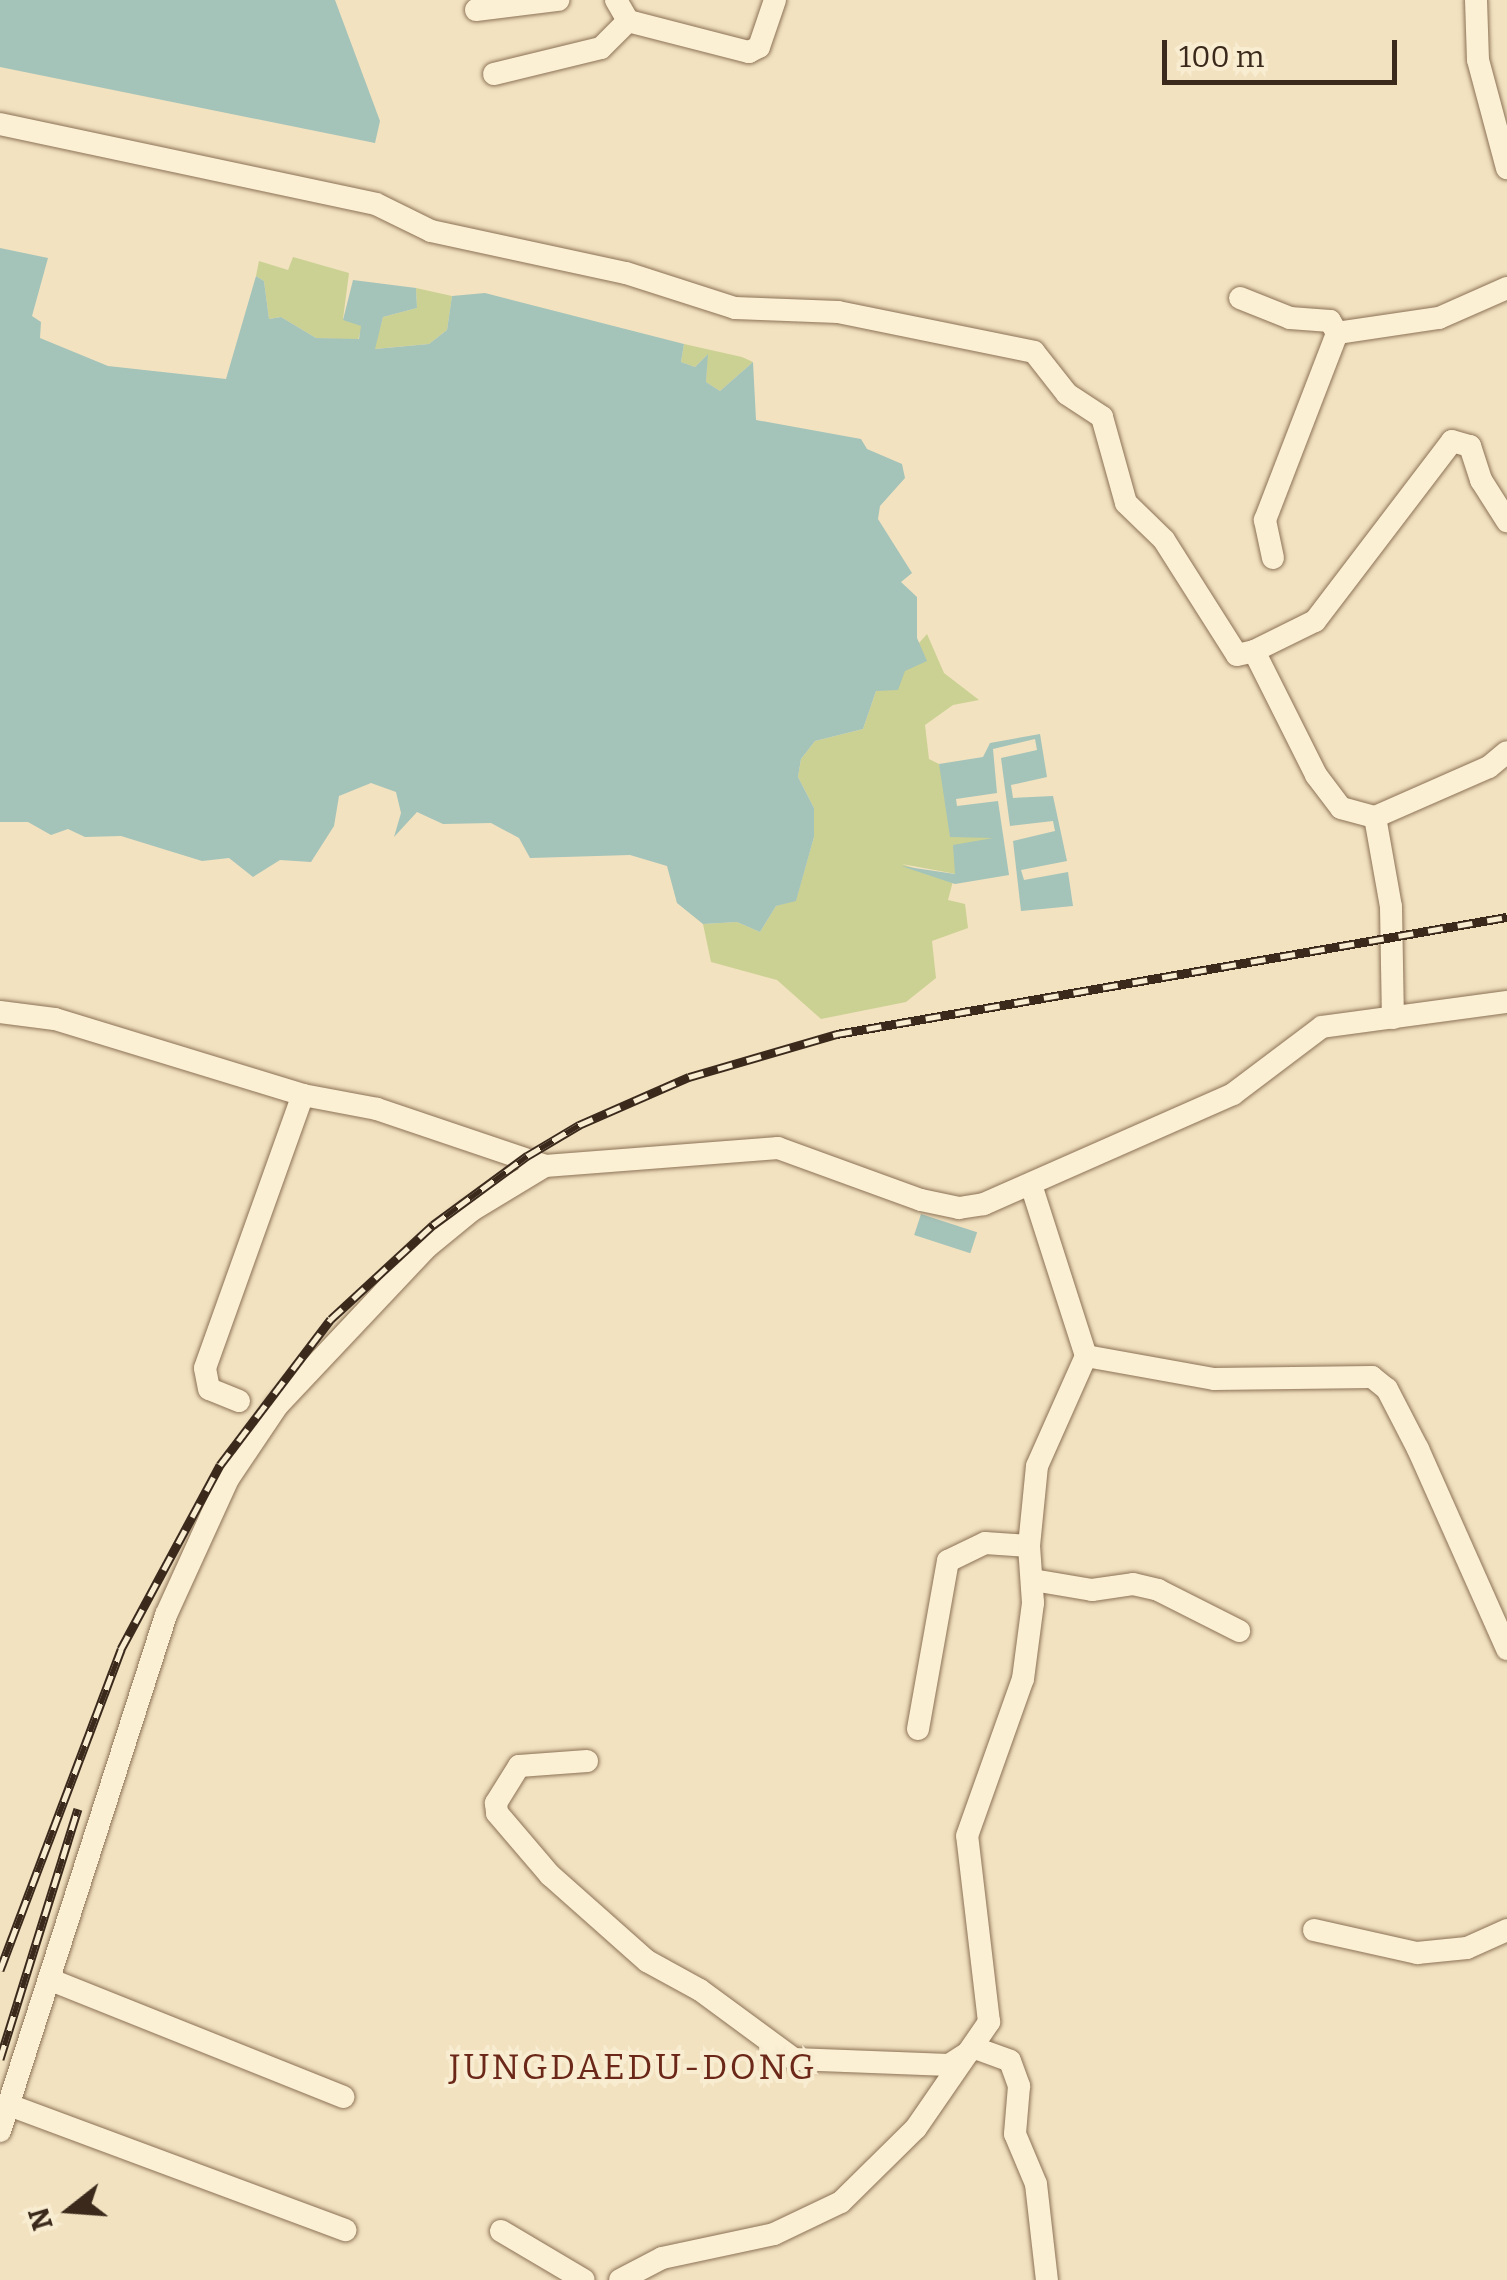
<!DOCTYPE html>
<html>
<head>
<meta charset="utf-8">
<style>
  body { margin:0 }
  #map { position:relative; width:1507px; height:2280px; overflow:hidden; background:#f2e2c0; font-family:Bitter,serif }
  div>[style] { position:absolute }
  .green>* { inset:0; background:#cbd193 }
  .water>* { inset:0; background:#a4c3b9; transform-origin:0 0 }
  .roads { filter:drop-shadow(0 0 2px #8c7256) drop-shadow(0 0 2px #8c7256) }
  .minor>* { height:22px; margin:-11px; padding:0 11px; transform-origin:11px; border-radius:11px; background:#fbefd4 }
  .rail>* { height:9px; margin-top:-4.5px; transform-origin:0; background:repeating-linear-gradient(90deg,#f8ecd1 0 15px,#3b2a1c 0 30px); box-sizing:border-box; border-block:2px solid #3b2a1c }
  span { translate:-50% -50%; white-space:nowrap; text-align:center; line-height:1.15; -webkit-text-stroke:8px #f8ecd1; paint-order:stroke }
  .quarter-label { font-size:35px; color:#6b2718; letter-spacing:2.5px }
  .north { position:absolute; left:20px; top:2160px; width:100px; height:100px; -webkit-text-stroke:8px #f8ecd1; paint-order:stroke; rotate:253deg; font-size:28px; font-weight:700; line-height:40px; text-align:center; color:#3b2a1c }
  .north::after { content:''; display:block; margin:auto; width:35px; height:45px; background:#3b2a1c; clip-path:polygon(50% 0,100% 100%,50% 72%,0 100%) }
  .scale { position:absolute; left:1162px; top:40px; width:235px; height:45px; box-sizing:border-box; border:5px solid #3b2a1c; border-top:0; padding-left:12px; font-size:30px; line-height:35px; white-space:nowrap; color:#3b2a1c; -webkit-text-stroke:8px #f8ecd1; paint-order:stroke }
</style>
</head>
<body>
<div id="map">
  <div class="green">
    <div style="clip-path:polygon(293px 257px,349px 273px,343px 319px,362px 326px,358px 340px,316px 338px,281px 317px,269px 319px,264px 281px,256px 276px,259px 261px,288px 270px)"></div>
    <div style="clip-path:polygon(416px 288px,452px 296px,447px 330px,429px 344px,374px 349px,383px 317px,417px 308px)"></div>
    <div style="clip-path:polygon(684px 344px,742px 357px,753px 362px,720px 391px,706px 382px,707px 355px,695px 367px,681px 362px)"></div>
    <div style="clip-path:polygon(927px 634px,944px 673px,979px 700px,953px 705px,925px 725px,929px 759px,939px 764px,949px 799px,950px 837px,991px 833px,993px 839px,956px 874px,902px 864px,953px 881px,948px 900px,965px 904px,968px 928px,932px 941px,936px 978px,906px 1002px,821px 1019px,777px 980px,711px 962px,703px 924px,737px 922px,760px 932px,776px 906px,796px 900px,814px 837px,814px 808px,798px 777px,801px 759px,815px 741px,863px 729px,876px 691px)"></div>
  </div>
  <div class="water">
    <div style="clip-path:polygon(0 0,335px 0,380px 121px,375px 143px,0 67px)"></div>
    <div style="clip-path:polygon(0 248px,48px 258px,32px 316px,41px 322px,40px 338px,108px 366px,226px 379px,256px 276px,264px 281px,269px 319px,281px 317px,316px 338px,359px 339px,361px 326px,343px 320px,353px 280px,416px 288px,417px 308px,383px 317px,375px 349px,429px 344px,447px 330px,452px 296px,485px 293px,684px 344px,681px 362px,695px 367px,708px 354px,706px 382px,720px 391px,753px 362px,756px 420px,861px 439px,867px 449px,902px 464px,905px 478px,880px 506px,878px 519px,912px 573px,901px 582px,917px 597px,917px 638px,927px 661px,905px 671px,898px 690px,876px 691px,863px 729px,815px 741px,801px 759px,798px 777px,814px 808px,814px 837px,796px 901px,776px 906px,760px 932px,737px 922px,703px 924px,677px 903px,667px 866px,630px 855px,530px 858px,519px 838px,491px 823px,443px 824px,417px 812px,394px 837px,401px 813px,396px 792px,371px 783px,339px 796px,334px 826px,311px 862px,280px 860px,253px 877px,229px 858px,202px 861px,121px 836px,85px 837px,68px 829px,51px 835px,28px 822px,0 822px)"></div>
    <div style="clip-path:polygon(1040px 734px,1047px 777px,1011px 785px,1013px 798px,1053px 796px,1067px 861px,1021px 870px,1024px 880px,1068px 872px,1073px 906px,1021px 911px,1013px 841px,1055px 831px,1053px 821px,1010px 826px,1001px 758px,1037px 750px,1035px 739px,993px 749px,997px 793px,956px 799px,957px 806px,998px 801px,1009px 875px,955px 884px,901px 866px,955px 874px,953px 845px,993px 838px,950px 837px,939px 764px,983px 757px,990px 743px)"></div>
    <div style="left:921px;top:1214px;width:59px;height:22px;rotate:18deg"></div>
  </div>
  <div class="roads">
    <div class="minor">
      <div style="left:616px;top:0;width:24px;rotate:60deg"></div>
      <div style="left:628px;top:21px;width:125px;rotate:14.4deg"></div>
      <div style="left:749px;top:52px;width:11px;rotate:-27deg"></div>
      <div style="left:759px;top:47px;width:50px;rotate:-71.2deg"></div>
      <div style="left:1476px;top:0;width:60px;rotate:88.1deg"></div>
      <div style="left:1478px;top:60px;width:112px;rotate:75deg"></div>
      <div style="left:476px;top:10px;width:83px;rotate:-7deg"></div>
      <div style="left:494px;top:74px;width:110px;rotate:-13.7deg"></div>
      <div style="left:601px;top:48px;width:38px;rotate:-45deg"></div>
      <div style="left:0;top:124px;width:384px;rotate:12deg"></div>
      <div style="left:376px;top:204px;width:61px;rotate:26.1deg"></div>
      <div style="left:431px;top:231px;width:199px;rotate:12.2deg"></div>
      <div style="left:626px;top:273px;width:114px;rotate:17.8deg"></div>
      <div style="left:735px;top:308px;width:103px;rotate:2.2deg"></div>
      <div style="left:838px;top:312px;width:200px;rotate:11.5deg"></div>
      <div style="left:1034px;top:352px;width:53px;rotate:51.8deg"></div>
      <div style="left:1067px;top:394px;width:42px;rotate:33.3deg"></div>
      <div style="left:1102px;top:417px;width:89px;rotate:74.4deg"></div>
      <div style="left:1126px;top:503px;width:53px;rotate:44.2deg"></div>
      <div style="left:1164px;top:540px;width:136px;rotate:57.6deg"></div>
      <div style="left:1237px;top:655px;width:17px;rotate:-13deg"></div>
      <div style="left:1254px;top:651px;width:139px;rotate:63.4deg"></div>
      <div style="left:1316px;top:775px;width:41px;rotate:52.9deg"></div>
      <div style="left:1341px;top:808px;width:35px;rotate:15deg"></div>
      <div style="left:1375px;top:817px;width:124px;rotate:-23.7deg"></div>
      <div style="left:1489px;top:767px;width:23px;rotate:-40deg"></div>
      <div style="left:1240px;top:298px;width:54px;rotate:21.8deg"></div>
      <div style="left:1290px;top:318px;width:40px;rotate:4.3deg"></div>
      <div style="left:1330px;top:321px;width:14px;rotate:60deg"></div>
      <div style="left:1337px;top:333px;width:103px;rotate:-8.4deg"></div>
      <div style="left:1439px;top:318px;width:74px;rotate:-23.8deg"></div>
      <div style="left:1273px;top:558px;width:39px;rotate:-102deg"></div>
      <div style="left:1265px;top:520px;width:200px;rotate:-68.9deg"></div>
      <div style="left:1254px;top:651px;width:68px;rotate:-26.2deg"></div>
      <div style="left:1315px;top:621px;width:226px;rotate:-52.7deg"></div>
      <div style="left:1452px;top:441px;width:19px;rotate:16deg"></div>
      <div style="left:1470px;top:446px;width:36px;rotate:72deg"></div>
      <div style="left:1481px;top:480px;width:49px;rotate:57.6deg"></div>
      <div style="left:1375px;top:817px;width:91px;rotate:79.9deg"></div>
      <div style="left:1391px;top:907px;width:111px;rotate:89deg"></div>
      <div style="left:0;top:1012px;width:55px;rotate:7.3deg"></div>
      <div style="left:55px;top:1019px;width:259px;rotate:17deg"></div>
      <div style="left:303px;top:1095px;width:75px;rotate:10.7deg"></div>
      <div style="left:377px;top:1109px;width:177px;rotate:18.7deg"></div>
      <div style="left:1086px;top:1356px;width:130px;rotate:10.2deg"></div>
      <div style="left:1214px;top:1379px;width:158px;rotate:-0.7deg"></div>
      <div style="left:1372px;top:1377px;width:19px;rotate:39deg"></div>
      <div style="left:1387px;top:1389px;width:68px;rotate:62.7deg"></div>
      <div style="left:1418px;top:1449px;width:219px;rotate:66deg"></div>
      <div style="left:239px;top:1401px;width:32px;rotate:-158deg"></div>
      <div style="left:209px;top:1389px;width:21px;rotate:-101deg"></div>
      <div style="left:205px;top:1368px;width:290px;rotate:-70.3deg"></div>
      <div style="left:1033px;top:1580px;width:60px;rotate:9.6deg"></div>
      <div style="left:1092px;top:1590px;width:41px;rotate:-8.3deg"></div>
      <div style="left:1133px;top:1584px;width:26px;rotate:13deg"></div>
      <div style="left:1158px;top:1590px;width:91px;rotate:26.8deg"></div>
      <div style="left:918px;top:1729px;width:171px;rotate:-79.9deg"></div>
      <div style="left:948px;top:1561px;width:41px;rotate:-25.9deg"></div>
      <div style="left:985px;top:1543px;width:44px;rotate:3.9deg"></div>
      <div style="left:587px;top:1761px;width:68px;rotate:175.8deg"></div>
      <div style="left:519px;top:1766px;width:44px;rotate:121.9deg"></div>
      <div style="left:496px;top:1803px;width:10px;rotate:84deg"></div>
      <div style="left:497px;top:1813px;width:82px;rotate:49.5deg"></div>
      <div style="left:550px;top:1875px;width:130px;rotate:41.6deg"></div>
      <div style="left:647px;top:1961px;width:60px;rotate:28.7deg"></div>
      <div style="left:700px;top:1990px;width:117px;rotate:36.3deg"></div>
      <div style="left:794px;top:2059px;width:155px;rotate:2.2deg"></div>
      <div style="left:949px;top:2065px;width:31px;rotate:-33deg"></div>
      <div style="left:975px;top:2048px;width:37px;rotate:20deg"></div>
      <div style="left:1010px;top:2061px;width:27px;rotate:70deg"></div>
      <div style="left:1019px;top:2086px;width:48px;rotate:94.8deg"></div>
      <div style="left:1015px;top:2134px;width:54px;rotate:67.2deg"></div>
      <div style="left:1036px;top:2184px;width:97px;rotate:83.5deg"></div>
      <div style="left:1314px;top:1930px;width:106px;rotate:12.6deg"></div>
      <div style="left:1417px;top:1953px;width:50px;rotate:-5.7deg"></div>
      <div style="left:1467px;top:1948px;width:44px;rotate:-24.2deg"></div>
      <div style="left:51px;top:1980px;width:315px;rotate:21.8deg"></div>
      <div style="left:9px;top:2105px;width:359px;rotate:20.4deg"></div>
      <div style="left:0;top:2131px;width:542px;rotate:-72.17deg"></div>
      <div style="left:166px;top:1615px;width:149px;rotate:-65.5deg"></div>
      <div style="left:228px;top:1479px;width:88px;rotate:-56.1deg"></div>
      <div style="left:277px;top:1406px;width:219px;rotate:-46.7deg"></div>
      <div style="left:427px;top:1247px;width:58px;rotate:-39.4deg"></div>
      <div style="left:472px;top:1210px;width:85px;rotate:-31.1deg"></div>
      <div style="left:545px;top:1166px;width:234px;rotate:-4.4deg"></div>
      <div style="left:778px;top:1148px;width:152px;rotate:20deg"></div>
      <div style="left:921px;top:1200px;width:39px;rotate:12deg"></div>
      <div style="left:959px;top:1208px;width:25px;rotate:-9deg"></div>
      <div style="left:984px;top:1204px;width:272px;rotate:-23.8deg"></div>
      <div style="left:1233px;top:1094px;width:111px;rotate:-37deg"></div>
      <div style="left:1322px;top:1027px;width:187px;rotate:-7.7deg"></div>
      <div style="left:501px;top:2231px;width:96px;rotate:30.6deg"></div>
      <div style="left:620px;top:2280px;width:47px;rotate:-27.6deg"></div>
      <div style="left:662px;top:2258px;width:115px;rotate:-12.1deg"></div>
      <div style="left:774px;top:2234px;width:74px;rotate:-25.5deg"></div>
      <div style="left:841px;top:2202px;width:105px;rotate:-44.6deg"></div>
      <div style="left:916px;top:2128px;width:129px;rotate:-55.4deg"></div>
      <div style="left:989px;top:2022px;width:187px;rotate:-96.7deg"></div>
      <div style="left:967px;top:1836px;width:167px;rotate:-70.4deg"></div>
      <div style="left:1023px;top:1679px;width:77px;rotate:-82.5deg"></div>
      <div style="left:1033px;top:1603px;width:57px;rotate:-94deg"></div>
      <div style="left:1029px;top:1546px;width:80px;rotate:-84.3deg"></div>
      <div style="left:1037px;top:1466px;width:120px;rotate:-66deg"></div>
      <div style="left:1086px;top:1356px;width:176px;rotate:-107.8deg"></div>
    </div>
  </div>
  <div class="rail">
    <div style="left:0;top:1970px;width:343px;rotate:-69.3deg"></div>
    <div style="left:121px;top:1649px;width:209px;rotate:-61.7deg"></div>
    <div style="left:220px;top:1465px;width:183px;rotate:-52.8deg"></div>
    <div style="left:331px;top:1319px;width:139px;rotate:-42.7deg"></div>
    <div style="left:433px;top:1225px;width:117px;rotate:-36.3deg"></div>
    <div style="left:527px;top:1156px;width:61px;rotate:-30.8deg"></div>
    <div style="left:579px;top:1125px;width:120px;rotate:-23.6deg"></div>
    <div style="left:689px;top:1077px;width:154px;rotate:-16.2deg"></div>
    <div style="left:837px;top:1034px;width:680px;rotate:-9.91deg"></div>
    <div style="left:0;top:2059px;width:262px;rotate:-72.7deg"></div>
  </div>
  <div class="quarter-label">
    <span style="left:633px;top:2067px">JUNGDAEDU-DONG</span>
  </div>
  <div class="north">N</div>
  <div class="scale">100 m</div>
</div>
</body>
</html>
